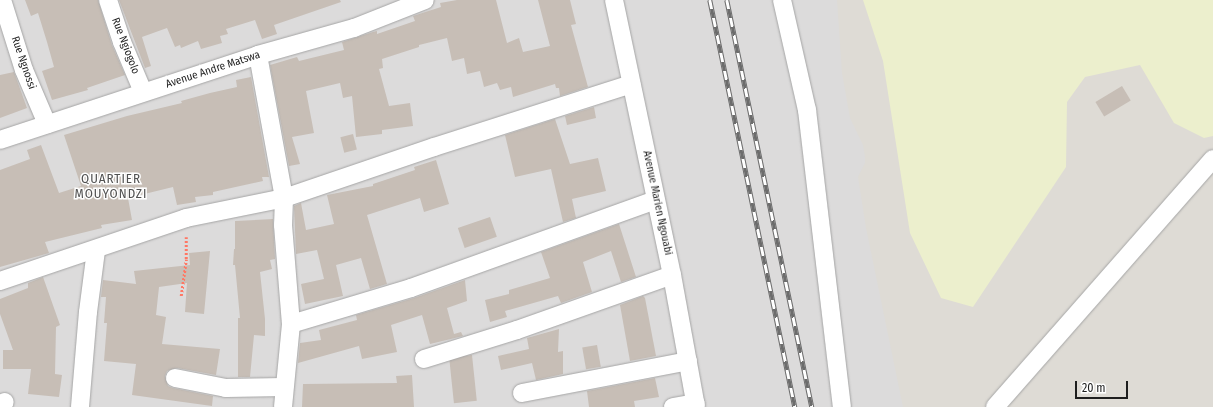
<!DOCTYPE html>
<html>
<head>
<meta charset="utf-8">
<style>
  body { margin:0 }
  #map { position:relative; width:1213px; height:407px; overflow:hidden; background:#efebe3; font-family:"Fira Sans Condensed",sans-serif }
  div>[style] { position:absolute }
  .residential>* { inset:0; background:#dcdbdb; transform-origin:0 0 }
  .airport>* { inset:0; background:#dedbd5 }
  .farmland>* { inset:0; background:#ecefcd }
  .building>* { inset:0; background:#c7beb6; transform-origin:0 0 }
  .path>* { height:2.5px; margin-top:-1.25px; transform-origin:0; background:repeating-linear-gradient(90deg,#ff7764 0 2px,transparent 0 4px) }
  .roads { filter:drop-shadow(0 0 1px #a5a5a5) drop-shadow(0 0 1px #a5a5a5) }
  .minor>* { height:18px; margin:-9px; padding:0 9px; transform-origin:9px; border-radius:9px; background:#fff }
  .rail>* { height:4.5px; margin-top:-2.25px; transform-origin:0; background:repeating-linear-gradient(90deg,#fff 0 9px,#6c6c6c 0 18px); box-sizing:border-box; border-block:1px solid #6c6c6c }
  span { translate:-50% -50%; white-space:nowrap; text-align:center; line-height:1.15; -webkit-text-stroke:3px #fff; paint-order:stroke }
  .street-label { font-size:11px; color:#1e1e1e }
  .quarter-label { font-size:13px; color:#515151; letter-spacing:1px }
  .scale { position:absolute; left:1075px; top:381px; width:53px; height:18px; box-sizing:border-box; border:2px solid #1e1e1e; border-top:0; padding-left:5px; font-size:12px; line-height:14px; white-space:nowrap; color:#1e1e1e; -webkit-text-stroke:3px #fff; paint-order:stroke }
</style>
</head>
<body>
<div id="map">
  <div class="residential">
    <div style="left:0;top:0;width:1213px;height:407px"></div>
  </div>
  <div class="airport">
    <div style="clip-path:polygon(837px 0,1213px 0,1213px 407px,903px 407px,866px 228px,858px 177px,865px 163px,865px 157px,863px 145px,850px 118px,842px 73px)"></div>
  </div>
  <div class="farmland">
    <div style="clip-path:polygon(863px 0,1213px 0,1213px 136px,1204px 138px,1174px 123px,1140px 65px,1085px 77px,1067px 102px,1066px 167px,973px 307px,941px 298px,910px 233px,883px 61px)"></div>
  </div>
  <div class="building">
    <div style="clip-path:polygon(25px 0,98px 0,112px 45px,125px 75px,87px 88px,88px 90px,52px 100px,42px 71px,54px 67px,47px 42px,38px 13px,31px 16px)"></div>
    <div style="clip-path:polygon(119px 0,340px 0,341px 2px,274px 25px,277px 34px,262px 39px,255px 20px,226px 29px,228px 34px,220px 36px,222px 43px,201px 49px,198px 41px,181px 48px,180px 45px,175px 47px,167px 28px,142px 37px,151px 66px,145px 68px)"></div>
    <div style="clip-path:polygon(457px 0,496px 0,507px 43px,519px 38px,523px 52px,550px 46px,538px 0,570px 0,576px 24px,571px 25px,588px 87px,560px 96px,559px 88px,556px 88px,555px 84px,513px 97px,511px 87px,500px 90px,497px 83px,484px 87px,480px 71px,467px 74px,464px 58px,452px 61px,447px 38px,419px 45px,419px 47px,382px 59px,383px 68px,379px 69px,389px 106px,410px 103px,413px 126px,382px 130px,382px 134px,356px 137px,352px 96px,343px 98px,340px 83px,306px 91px,314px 133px,292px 137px,300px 164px,289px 166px,270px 65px,297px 57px,299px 61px,344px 50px,342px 42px,373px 32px,377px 31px,377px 34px,415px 21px,413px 16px,441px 7px,440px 3px)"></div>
    <div style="clip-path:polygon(14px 72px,27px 108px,0 118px,0 75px)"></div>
    <div style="clip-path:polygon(251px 77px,269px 177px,262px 177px,263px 181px,213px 192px,213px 195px,195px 197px,196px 202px,177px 205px,173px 187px,128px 198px,132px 220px,101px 225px,102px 228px,45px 242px,49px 253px,0 267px,0 170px,30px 159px,27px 150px,41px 145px,59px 193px,81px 186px,64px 135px,127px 116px,182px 103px,181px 101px,210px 93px,237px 87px,236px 80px)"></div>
    <div style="left:1122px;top:86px;width:17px;height:31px;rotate:59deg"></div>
    <div style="clip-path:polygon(594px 107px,596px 118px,567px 125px,565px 116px)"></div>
    <div style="clip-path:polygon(555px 119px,570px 164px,598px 158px,606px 191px,572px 199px,576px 218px,563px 222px,551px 169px,515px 177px,505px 135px)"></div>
    <div style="left:353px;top:134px;width:16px;height:13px;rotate:76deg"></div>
    <div style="clip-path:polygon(436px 160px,449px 204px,424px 212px,420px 198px,367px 215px,387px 284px,370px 289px,361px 258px,336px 265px,343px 296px,305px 304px,301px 284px,324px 279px,317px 250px,296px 254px,294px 206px,301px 203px,306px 230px,334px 224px,327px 195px,373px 186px,373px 184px,415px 170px,414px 167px)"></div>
    <div style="left:490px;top:217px;width:21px;height:34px;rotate:71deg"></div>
    <div style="clip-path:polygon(273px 219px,275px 259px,270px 260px,272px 269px,260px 272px,265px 319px,265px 336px,254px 335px,250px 377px,238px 377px,238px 318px,240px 318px,235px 265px,233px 265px,234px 249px,235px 249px,235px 221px)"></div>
    <div style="clip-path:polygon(619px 224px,636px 277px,621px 282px,611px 251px,583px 262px,592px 292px,561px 303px,558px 296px,505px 311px,507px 317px,490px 322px,485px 300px,509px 294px,509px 290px,550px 278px,541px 252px)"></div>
    <div style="clip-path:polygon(210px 251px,204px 314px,185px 312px,187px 283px,159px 287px,156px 315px,166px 317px,162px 344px,220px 349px,216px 375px,177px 368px,167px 371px,165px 376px,168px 386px,173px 388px,213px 396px,212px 406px,132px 395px,136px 364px,104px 361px,107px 323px,104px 323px,106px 297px,101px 297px,103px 280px,136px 284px,134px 271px,190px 265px,189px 253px)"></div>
    <div style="clip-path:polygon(43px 277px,60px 325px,56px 327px,55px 374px,62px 375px,59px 397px,28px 394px,31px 369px,3px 369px,3px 350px,13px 350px,0 314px,0 299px,28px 288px,28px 283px)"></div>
    <div style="clip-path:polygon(465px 280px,467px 301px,447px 308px,454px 334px,461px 332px,463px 336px,430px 344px,422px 315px,391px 325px,397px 352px,362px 359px,359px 346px,298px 363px,300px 343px,321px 340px,319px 330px,357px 320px,356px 315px,414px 298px)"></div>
    <div style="clip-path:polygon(643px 296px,645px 298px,656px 356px,630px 361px,620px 305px)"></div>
    <div style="clip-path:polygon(559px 329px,558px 352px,563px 351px,563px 374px,536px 380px,532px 363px,501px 370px,498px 356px,529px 349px,527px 338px)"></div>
    <div style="left:597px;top:345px;width:22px;height:15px;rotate:80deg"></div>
    <div style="left:472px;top:355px;width:46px;height:23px;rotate:84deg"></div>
    <div style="clip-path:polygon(412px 375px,414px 407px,302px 407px,303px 384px,397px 383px,396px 376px)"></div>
    <div style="clip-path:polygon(655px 378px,659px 397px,634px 401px,635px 407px,589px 407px,587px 391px)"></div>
  </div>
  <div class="path">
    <div style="left:181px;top:296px;width:37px;rotate:-82deg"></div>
    <div style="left:186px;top:259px;width:22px;rotate:-90deg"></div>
  </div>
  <div class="roads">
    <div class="minor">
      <div style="left:2px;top:0;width:73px;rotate:72.6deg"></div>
      <div style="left:24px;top:70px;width:59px;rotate:66.9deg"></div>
      <div style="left:108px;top:0;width:44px;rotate:71.6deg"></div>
      <div style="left:122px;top:42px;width:54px;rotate:67.2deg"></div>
      <div style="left:614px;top:0;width:281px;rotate:78.1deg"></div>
      <div style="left:672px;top:275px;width:134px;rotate:79.7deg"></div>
      <div style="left:782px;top:0;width:113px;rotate:77.2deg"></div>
      <div style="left:807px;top:110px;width:299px;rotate:83.3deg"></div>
      <div style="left:258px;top:55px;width:145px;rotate:79.7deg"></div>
      <div style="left:284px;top:198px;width:27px;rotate:92deg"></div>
      <div style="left:283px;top:225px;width:99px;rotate:85.4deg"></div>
      <div style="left:291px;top:324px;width:83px;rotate:95.5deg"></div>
      <div style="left:0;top:140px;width:272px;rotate:-18.2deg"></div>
      <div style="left:258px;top:55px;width:100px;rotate:-15.7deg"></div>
      <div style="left:354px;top:28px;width:76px;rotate:-21.5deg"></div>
      <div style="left:0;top:281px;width:196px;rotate:-18.7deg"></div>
      <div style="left:186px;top:218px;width:100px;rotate:-11.5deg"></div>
      <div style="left:284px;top:198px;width:158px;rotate:-18.8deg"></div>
      <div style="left:434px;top:147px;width:207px;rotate:-17.7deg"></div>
      <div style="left:291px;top:324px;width:125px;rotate:-16.7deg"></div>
      <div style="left:411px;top:288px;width:260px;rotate:-19.8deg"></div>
      <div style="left:424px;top:359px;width:97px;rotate:-17.3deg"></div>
      <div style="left:517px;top:330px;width:164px;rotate:-19.5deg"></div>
      <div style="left:175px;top:378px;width:52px;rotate:11.1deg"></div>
      <div style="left:226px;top:388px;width:58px;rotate:-1deg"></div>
      <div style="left:522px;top:393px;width:169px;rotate:-10.9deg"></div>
      <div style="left:0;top:404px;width:5px;rotate:-22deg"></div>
      <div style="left:80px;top:407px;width:95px;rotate:-85.2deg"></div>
      <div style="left:88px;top:312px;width:63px;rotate:-82.6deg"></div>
      <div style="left:673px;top:407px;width:23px;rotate:-10deg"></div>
      <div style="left:995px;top:407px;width:330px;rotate:-48.7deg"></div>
    </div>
  </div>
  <div class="rail">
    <div style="left:710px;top:0;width:416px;rotate:78.2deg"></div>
    <div style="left:727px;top:0;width:416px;rotate:78.2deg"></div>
  </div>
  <div class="street-label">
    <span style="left:125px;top:46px;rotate:69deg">Rue Ngiogolo</span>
    <span style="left:23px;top:63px;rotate:71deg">Rue Ngnossi</span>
    <span style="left:213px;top:70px;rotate:-18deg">Avenue Andre Matswa</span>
    <span style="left:657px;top:203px;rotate:78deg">Avenue Marien Ngouabi</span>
  </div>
  <div class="quarter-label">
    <span style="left:111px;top:187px">QUARTIER<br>MOUYONDZI</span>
  </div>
  <div class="scale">20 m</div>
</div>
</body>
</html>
